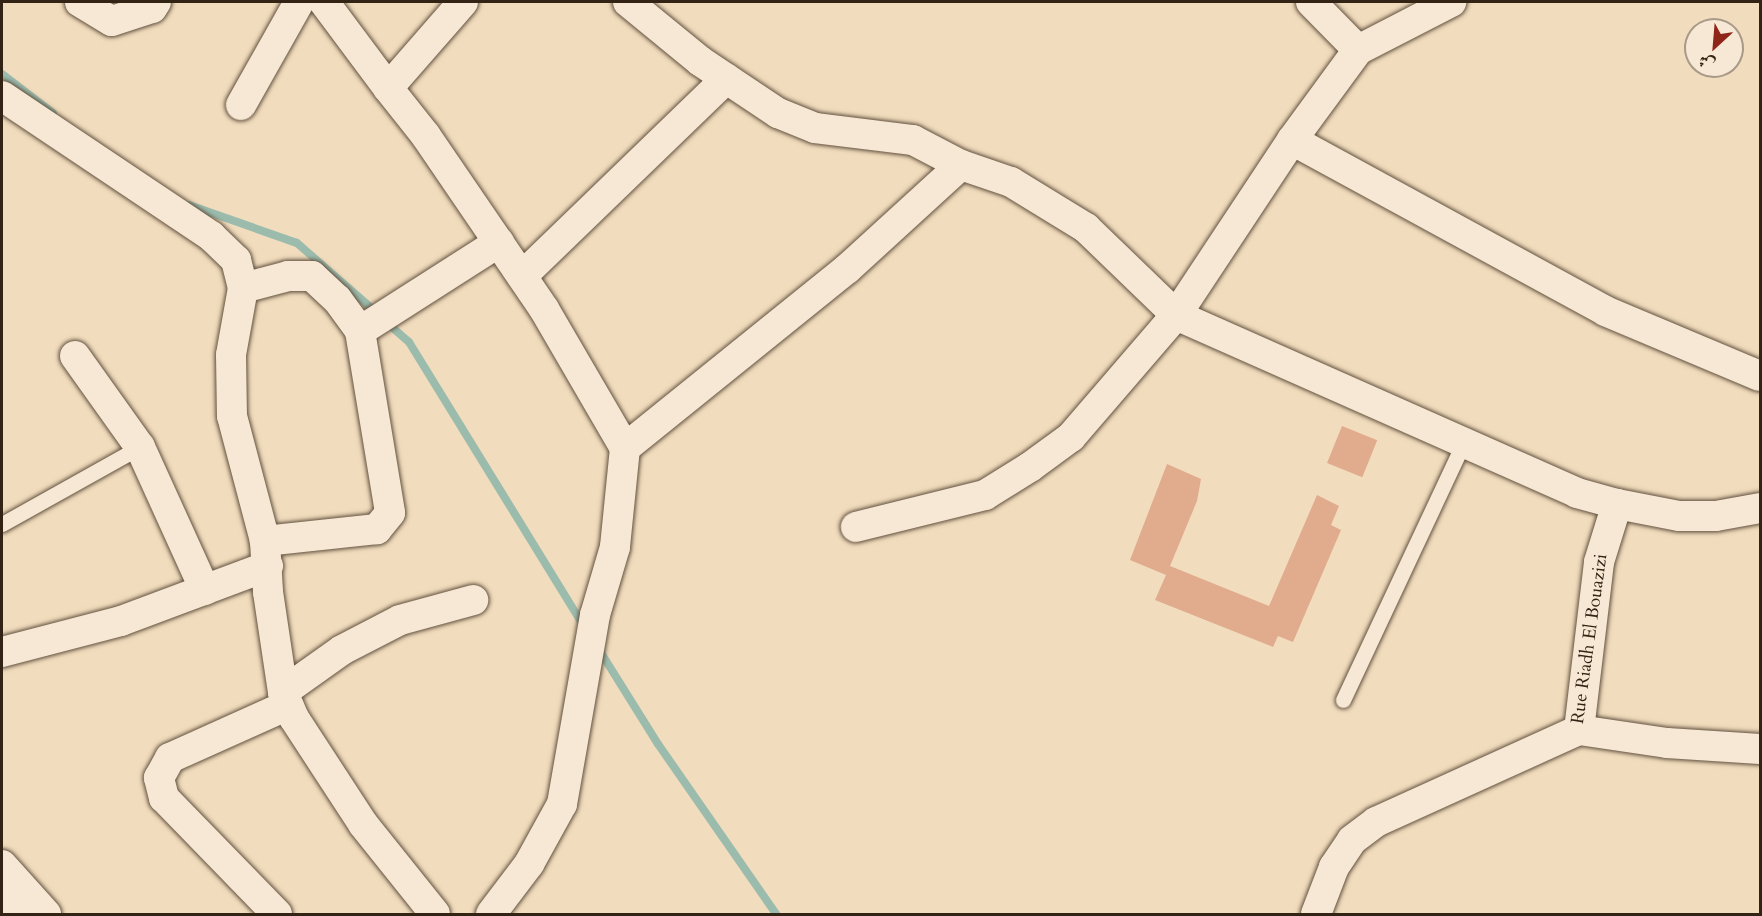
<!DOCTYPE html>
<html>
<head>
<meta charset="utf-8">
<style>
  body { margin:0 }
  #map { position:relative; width:1762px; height:916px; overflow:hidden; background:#f1dcbd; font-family:Cardo,Amiri,serif }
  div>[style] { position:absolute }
  .stream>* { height:8px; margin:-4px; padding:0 4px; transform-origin:4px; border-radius:4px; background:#9bbcad }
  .building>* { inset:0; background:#e1ab8d; transform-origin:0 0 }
  .roads { filter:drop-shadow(0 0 2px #62513f) drop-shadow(0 0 2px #62513f) }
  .lane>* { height:15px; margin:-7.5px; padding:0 7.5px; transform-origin:7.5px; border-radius:7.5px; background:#f6e8d4 }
  .street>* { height:30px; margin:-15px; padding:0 15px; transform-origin:15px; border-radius:15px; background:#f6e8d4 }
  span { translate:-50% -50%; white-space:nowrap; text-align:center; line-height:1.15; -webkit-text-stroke:5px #f6e8d4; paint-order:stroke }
  .street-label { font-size:18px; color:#322315 }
  .frame { position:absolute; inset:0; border:3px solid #322315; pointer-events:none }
  .north { position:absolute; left:1684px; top:18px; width:60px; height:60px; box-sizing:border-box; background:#f6e8d4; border:2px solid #a89988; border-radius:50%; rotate:206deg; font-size:16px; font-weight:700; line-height:24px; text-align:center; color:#322315 }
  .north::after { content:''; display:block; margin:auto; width:21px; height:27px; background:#8f2418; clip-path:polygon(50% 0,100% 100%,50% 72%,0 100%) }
</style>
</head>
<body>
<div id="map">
  <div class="stream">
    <div style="left:2px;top:74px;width:64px;rotate:37.4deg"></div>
    <div style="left:189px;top:205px;width:114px;rotate:19.4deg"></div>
    <div style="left:297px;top:243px;width:106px;rotate:41.2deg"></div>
    <div style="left:386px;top:322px;width:30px;rotate:41deg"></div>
    <div style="left:409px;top:342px;width:334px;rotate:58.4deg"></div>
    <div style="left:598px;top:648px;width:113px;rotate:58deg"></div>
    <div style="left:658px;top:744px;width:207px;rotate:55.2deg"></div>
  </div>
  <div class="building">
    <div style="left:1342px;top:426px;width:38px;height:40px;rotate:22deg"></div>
    <div style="clip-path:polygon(1167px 464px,1201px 479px,1197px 501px,1170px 566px,1269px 606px,1317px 495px,1339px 506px,1331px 525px,1341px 530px,1293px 642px,1278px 636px,1273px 647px,1155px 600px,1166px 575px,1130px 560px)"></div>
  </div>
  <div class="roads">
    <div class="lane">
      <div style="left:2px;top:524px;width:158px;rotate:-29.2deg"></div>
      <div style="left:1343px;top:700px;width:285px;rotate:-64.9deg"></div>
    </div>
    <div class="street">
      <div style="left:80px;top:2px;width:37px;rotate:31deg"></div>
      <div style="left:112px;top:21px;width:42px;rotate:-18deg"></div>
      <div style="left:152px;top:8px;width:7px;rotate:-56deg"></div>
      <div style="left:324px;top:2px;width:107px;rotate:53.3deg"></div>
      <div style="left:388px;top:88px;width:114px;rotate:-48.9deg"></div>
      <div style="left:628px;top:2px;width:93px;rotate:39.3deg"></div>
      <div style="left:700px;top:61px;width:94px;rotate:33.7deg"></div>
      <div style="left:778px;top:113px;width:40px;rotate:22deg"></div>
      <div style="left:815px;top:128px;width:99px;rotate:7deg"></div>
      <div style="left:913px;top:140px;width:54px;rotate:27.5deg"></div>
      <div style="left:961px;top:165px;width:53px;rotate:18.8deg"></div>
      <div style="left:1011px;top:182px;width:88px;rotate:31.5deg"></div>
      <div style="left:1086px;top:228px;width:125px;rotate:44deg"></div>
      <div style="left:1176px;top:315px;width:161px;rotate:130.7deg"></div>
      <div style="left:1071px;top:437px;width:51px;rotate:143.8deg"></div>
      <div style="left:1030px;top:467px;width:53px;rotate:148.1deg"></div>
      <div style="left:985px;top:495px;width:133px;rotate:166.1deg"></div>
      <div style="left:1311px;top:2px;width:67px;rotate:45.6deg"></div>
      <div style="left:1358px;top:50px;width:112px;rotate:126.3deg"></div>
      <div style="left:1292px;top:140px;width:210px;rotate:123.5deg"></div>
      <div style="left:1176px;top:315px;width:439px;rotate:23.9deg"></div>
      <div style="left:1577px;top:493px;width:41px;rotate:15.4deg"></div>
      <div style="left:1358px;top:50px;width:105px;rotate:-27.3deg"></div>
      <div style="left:388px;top:88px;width:61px;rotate:51.6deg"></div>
      <div style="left:426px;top:136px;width:209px;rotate:55.7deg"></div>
      <div style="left:544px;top:309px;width:161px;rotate:59.8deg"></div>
      <div style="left:625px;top:448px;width:100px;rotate:95.8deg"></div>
      <div style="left:615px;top:547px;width:71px;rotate:106.4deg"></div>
      <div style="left:595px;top:615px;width:192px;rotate:99.9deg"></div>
      <div style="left:562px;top:804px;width:68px;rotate:118.8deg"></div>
      <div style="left:529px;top:864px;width:63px;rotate:127.2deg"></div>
      <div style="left:2px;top:96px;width:252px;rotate:33.8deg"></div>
      <div style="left:211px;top:236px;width:35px;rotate:44deg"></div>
      <div style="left:236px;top:260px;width:29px;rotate:76deg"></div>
      <div style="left:243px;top:288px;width:68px;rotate:100.2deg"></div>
      <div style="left:231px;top:355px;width:61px;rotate:89.1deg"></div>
      <div style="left:232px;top:416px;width:129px;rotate:75.2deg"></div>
      <div style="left:265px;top:541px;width:51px;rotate:86.6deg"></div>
      <div style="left:268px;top:592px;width:101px;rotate:81.5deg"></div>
      <div style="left:283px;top:692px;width:28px;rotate:67deg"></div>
      <div style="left:294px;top:718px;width:126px;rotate:56.9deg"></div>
      <div style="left:363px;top:824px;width:115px;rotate:51.3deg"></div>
      <div style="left:241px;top:105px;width:118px;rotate:-60.6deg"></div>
      <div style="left:1292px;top:140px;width:357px;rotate:28.6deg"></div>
      <div style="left:1605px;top:311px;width:168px;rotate:22.8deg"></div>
      <div style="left:522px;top:276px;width:284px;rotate:-44deg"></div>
      <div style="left:243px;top:288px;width:47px;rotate:-14.9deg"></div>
      <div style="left:288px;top:276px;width:24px"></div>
      <div style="left:312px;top:276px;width:34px;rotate:43deg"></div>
      <div style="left:337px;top:299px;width:39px;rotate:54deg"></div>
      <div style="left:360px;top:331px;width:184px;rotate:80.6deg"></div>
      <div style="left:390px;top:513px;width:21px;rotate:129deg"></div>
      <div style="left:377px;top:529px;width:113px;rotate:173.9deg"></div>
      <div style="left:360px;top:331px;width:165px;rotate:-32.6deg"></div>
      <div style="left:75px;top:356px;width:112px;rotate:54.5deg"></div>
      <div style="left:140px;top:447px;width:157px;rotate:65.6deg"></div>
      <div style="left:625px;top:448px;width:285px;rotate:-38.9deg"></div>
      <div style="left:847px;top:269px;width:154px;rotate:-42.4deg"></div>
      <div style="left:2px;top:652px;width:123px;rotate:-14.6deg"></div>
      <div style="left:121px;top:621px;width:157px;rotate:-20.5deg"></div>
      <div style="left:283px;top:692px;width:72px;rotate:-35.4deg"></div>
      <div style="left:342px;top:650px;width:65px;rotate:-27.3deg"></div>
      <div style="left:400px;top:620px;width:76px;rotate:-15.3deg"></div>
      <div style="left:1579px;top:730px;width:89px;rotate:8.4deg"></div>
      <div style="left:1667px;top:743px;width:93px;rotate:3.7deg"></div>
      <div style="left:2px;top:865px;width:66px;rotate:48.1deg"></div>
      <div style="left:2px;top:883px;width:33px;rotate:69deg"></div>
      <div style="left:277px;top:914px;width:162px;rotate:-134.2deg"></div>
      <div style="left:164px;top:798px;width:21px;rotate:-104deg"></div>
      <div style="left:159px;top:778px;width:23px;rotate:-61deg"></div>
      <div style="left:170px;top:758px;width:129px;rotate:-24.2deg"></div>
      <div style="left:1316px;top:914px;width:50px;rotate:-69deg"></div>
      <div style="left:1334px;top:867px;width:32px;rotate:-56deg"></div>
      <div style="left:1352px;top:840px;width:30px;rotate:-37deg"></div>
      <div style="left:1376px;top:822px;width:223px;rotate:-24.4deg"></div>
      <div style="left:1579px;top:730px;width:169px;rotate:-83.2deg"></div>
      <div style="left:1599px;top:562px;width:61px;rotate:-72.8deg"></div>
      <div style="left:1617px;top:504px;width:63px;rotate:11deg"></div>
      <div style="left:1679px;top:516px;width:37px"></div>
      <div style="left:1716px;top:516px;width:45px;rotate:-10.3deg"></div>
    </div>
  </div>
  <div class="street-label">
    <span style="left:1590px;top:639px;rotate:-82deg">Rue Riadh El Bouazizi</span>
  </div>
  <div class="frame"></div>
  <div class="north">ش</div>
</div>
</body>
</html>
